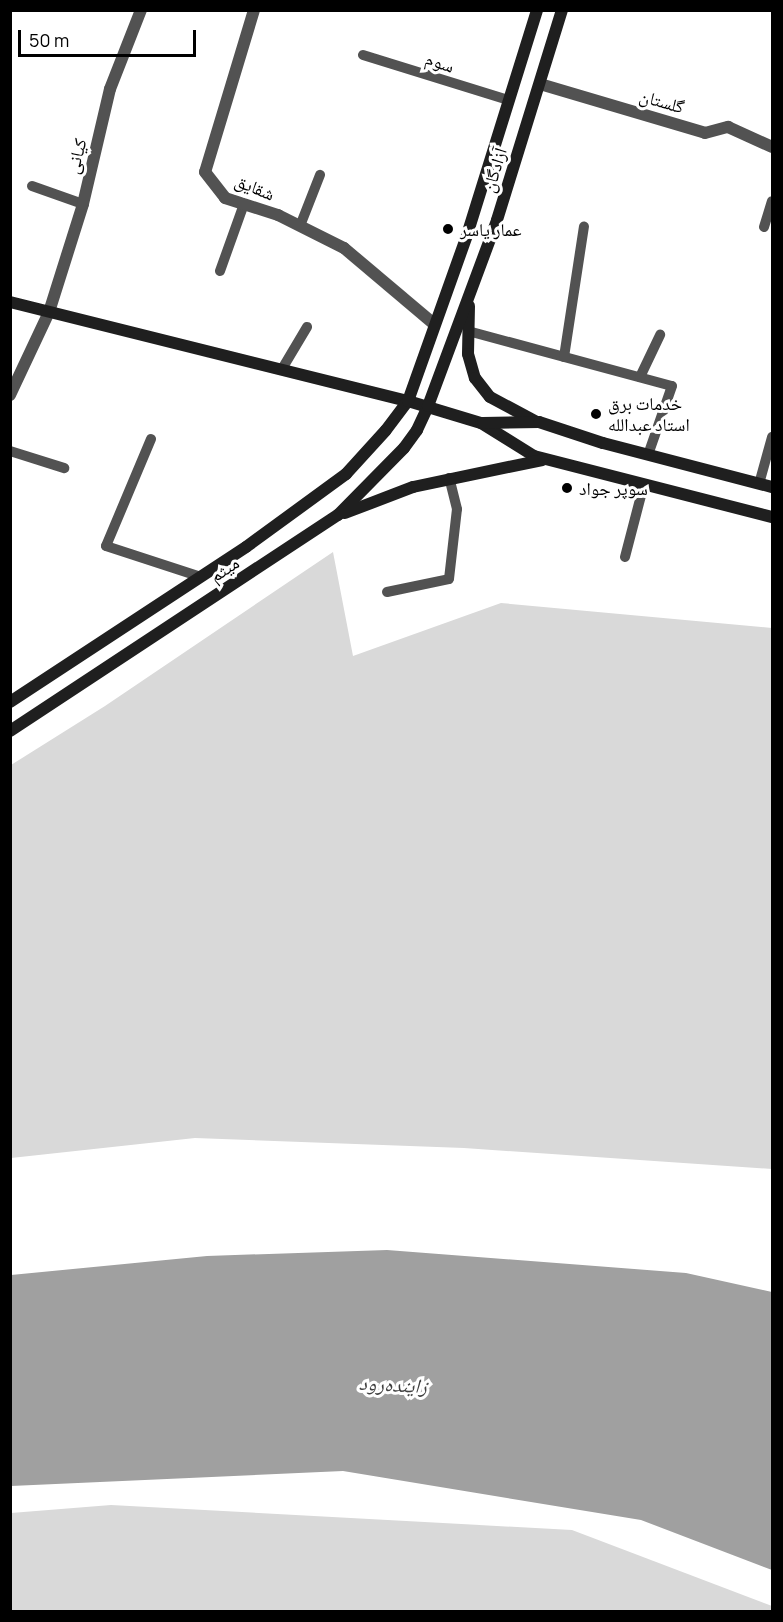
<!DOCTYPE html>
<html>
<head>
<meta charset="utf-8">
<style>
  body { margin:0 }
  #map { position:relative; width:783px; height:1622px; overflow:hidden; background:#fff; font-family:Manrope,"Noto Naskh Arabic",sans-serif }
  div>[style] { position:absolute }
  .green>* { inset:0; background:#d9d9d9 }
  .water>* { inset:0; background:#a0a0a0 }
  .lane>* { height:10px; margin:-5px; padding:0 5px; transform-origin:5px; border-radius:5px; background:#525252 }
  .street>* { height:12px; margin:-6px; padding:0 6px; transform-origin:6px; border-radius:6px; background:#525252 }
  .secondary>* { height:12px; margin:-6px; padding:0 6px; transform-origin:6px; border-radius:6px; background:#1f1f1f }
  .dots>* { width:16px; height:16px; translate:-50% -50%; box-sizing:border-box; border:3px solid #fff; border-radius:50% }
  span { translate:-50% -50%; white-space:nowrap; text-align:center; line-height:1.15; -webkit-text-stroke:6px #fff; paint-order:stroke }
  .street-label { font-size:18px; color:#000 }
  .poi-label { font-size:18px; color:#000 }
  .left { translate:0 -50%; text-align:left }
  .water-label { font-size:20px; color:#414141; font-style:italic }
  .frame { position:absolute; inset:0; border:12px solid #000; pointer-events:none }
  .scale { position:absolute; left:18px; top:30px; width:178px; height:27px; box-sizing:border-box; border:3px solid #000; border-top:0; padding-left:8px; font-size:18px; line-height:21px; white-space:nowrap; color:#000; -webkit-text-stroke:4px #fff; paint-order:stroke }
</style>
</head>
<body>
<div id="map">
  <div class="green">
    <div style="clip-path:polygon(333px 552px,353px 656px,501px 603px,772px 628px,772px 1169px,464px 1148px,195px 1138px,11px 1158px,11px 765px,105px 706px)"></div>
    <div style="clip-path:polygon(111px 1505px,572px 1530px,772px 1606px,772px 1611px,11px 1611px,11px 1513px)"></div>
  </div>
  <div class="water">
    <div style="clip-path:polygon(387px 1250px,686px 1273px,772px 1292px,772px 1570px,641px 1520px,343px 1471px,11px 1486px,11px 1275px,207px 1256px)"></div>
  </div>
  <div class="lane">
    <div style="left:363px;top:55px;width:152px;rotate:17.2deg"></div>
    <div style="left:32px;top:186px;width:54px;rotate:19.4deg"></div>
    <div style="left:300px;top:226px;width:55px;rotate:-68.6deg"></div>
    <div style="left:764px;top:227px;width:27px;rotate:-73deg"></div>
    <div style="left:220px;top:271px;width:71px;rotate:-70.3deg"></div>
    <div style="left:468px;top:331px;width:211px;rotate:15.1deg"></div>
    <div style="left:672px;top:386px;width:73px;rotate:109.2deg"></div>
    <div style="left:564px;top:357px;width:132px;rotate:-81.3deg"></div>
    <div style="left:282px;top:369px;width:49px;rotate:-59.2deg"></div>
    <div style="left:640px;top:377px;width:47px;rotate:-64.5deg"></div>
    <div style="left:151px;top:439px;width:116px;rotate:112.8deg"></div>
    <div style="left:106px;top:546px;width:100px;rotate:18.1deg"></div>
    <div style="left:10px;top:451px;width:57px;rotate:17.5deg"></div>
    <div style="left:759px;top:484px;width:49px;rotate:-74.5deg"></div>
    <div style="left:625px;top:557px;width:75px;rotate:-75.4deg"></div>
    <div style="left:387px;top:592px;width:63px;rotate:-11.8deg"></div>
    <div style="left:449px;top:579px;width:70px;rotate:-83.5deg"></div>
    <div style="left:457px;top:509px;width:32px;rotate:-104deg"></div>
  </div>
  <div class="street">
    <div style="left:254px;top:10px;width:169px;rotate:106.8deg"></div>
    <div style="left:205px;top:172px;width:33px;rotate:52deg"></div>
    <div style="left:225px;top:198px;width:56px;rotate:17.8deg"></div>
    <div style="left:278px;top:215px;width:74px;rotate:26.6deg"></div>
    <div style="left:344px;top:248px;width:118px;rotate:40.2deg"></div>
    <div style="left:540px;top:84px;width:172px;rotate:16.5deg"></div>
    <div style="left:705px;top:133px;width:24px;rotate:-15deg"></div>
    <div style="left:728px;top:127px;width:48px;rotate:24.4deg"></div>
    <div style="left:10px;top:395px;width:92px;rotate:-64.8deg"></div>
    <div style="left:49px;top:312px;width:113px;rotate:-72.5deg"></div>
    <div style="left:83px;top:204px;width:118px;rotate:-76.8deg"></div>
    <div style="left:110px;top:89px;width:85px;rotate:-68.6deg"></div>
  </div>
  <div class="secondary">
    <div style="left:10px;top:302px;width:410px;rotate:14deg"></div>
    <div style="left:408px;top:401px;width:76px;rotate:16.8deg"></div>
    <div style="left:481px;top:423px;width:62px;rotate:31.9deg"></div>
    <div style="left:534px;top:456px;width:246px;rotate:14.4deg"></div>
    <div style="left:469px;top:306px;width:48px;rotate:91.2deg"></div>
    <div style="left:468px;top:354px;width:25px;rotate:74deg"></div>
    <div style="left:475px;top:378px;width:24px;rotate:52deg"></div>
    <div style="left:490px;top:397px;width:51px;rotate:28.1deg"></div>
    <div style="left:483px;top:423px;width:56px;rotate:-1deg"></div>
    <div style="left:539px;top:422px;width:67px;rotate:18.2deg"></div>
    <div style="left:603px;top:443px;width:175px;rotate:14.6deg"></div>
    <div style="left:345px;top:513px;width:73px;rotate:-20.9deg"></div>
    <div style="left:413px;top:487px;width:132px;rotate:-11.8deg"></div>
    <div style="left:10px;top:702px;width:282px;rotate:-33.3deg"></div>
    <div style="left:246px;top:547px;width:124px;rotate:-36.1deg"></div>
    <div style="left:346px;top:474px;width:59px;rotate:-47.7deg"></div>
    <div style="left:386px;top:430px;width:36px;rotate:-53deg"></div>
    <div style="left:408px;top:401px;width:176px;rotate:-70.4deg"></div>
    <div style="left:467px;top:235px;width:236px;rotate:-72.7deg"></div>
    <div style="left:10px;top:731px;width:393px;rotate:-33.4deg"></div>
    <div style="left:338px;top:515px;width:94px;rotate:-45.4deg"></div>
    <div style="left:404px;top:448px;width:22px;rotate:-54deg"></div>
    <div style="left:417px;top:430px;width:26px;rotate:-65deg"></div>
    <div style="left:428px;top:406px;width:198px;rotate:-69.6deg"></div>
    <div style="left:497px;top:220px;width:220px;rotate:-72.8deg"></div>
  </div>
  <div class="dots">
    <div style="left:448px;top:229px;background:#000"></div>
    <div style="left:596px;top:414px;background:#000"></div>
    <div style="left:567px;top:488px;background:#000"></div>
  </div>
  <div class="street-label">
    <span style="left:440px;top:62px;rotate:18deg">سوم</span>
    <span style="left:662px;top:101px;rotate:16deg">گلستان</span>
    <span style="left:76px;top:156px;rotate:-76deg">کیانی</span>
    <span style="left:494px;top:170px;rotate:-73deg">آزادگان</span>
    <span style="left:255px;top:187px;rotate:22deg">شقایق</span>
    <span style="left:224px;top:569px;rotate:-34deg">میثم</span>
  </div>
  <div class="poi-label">
    <span class="left" style="left:460px;top:229px">عمار یاسر</span>
    <span class="left" style="left:608px;top:414px">خدمات برق<br>استاد عبدالله</span>
    <span class="left" style="left:579px;top:488px">سوپر جواد</span>
  </div>
  <div class="water-label">
    <span style="left:393px;top:1384px;rotate:3deg">زاینده‌رود</span>
  </div>
  <div class="frame"></div>
  <div class="scale">50 m</div>
</div>
</body>
</html>
